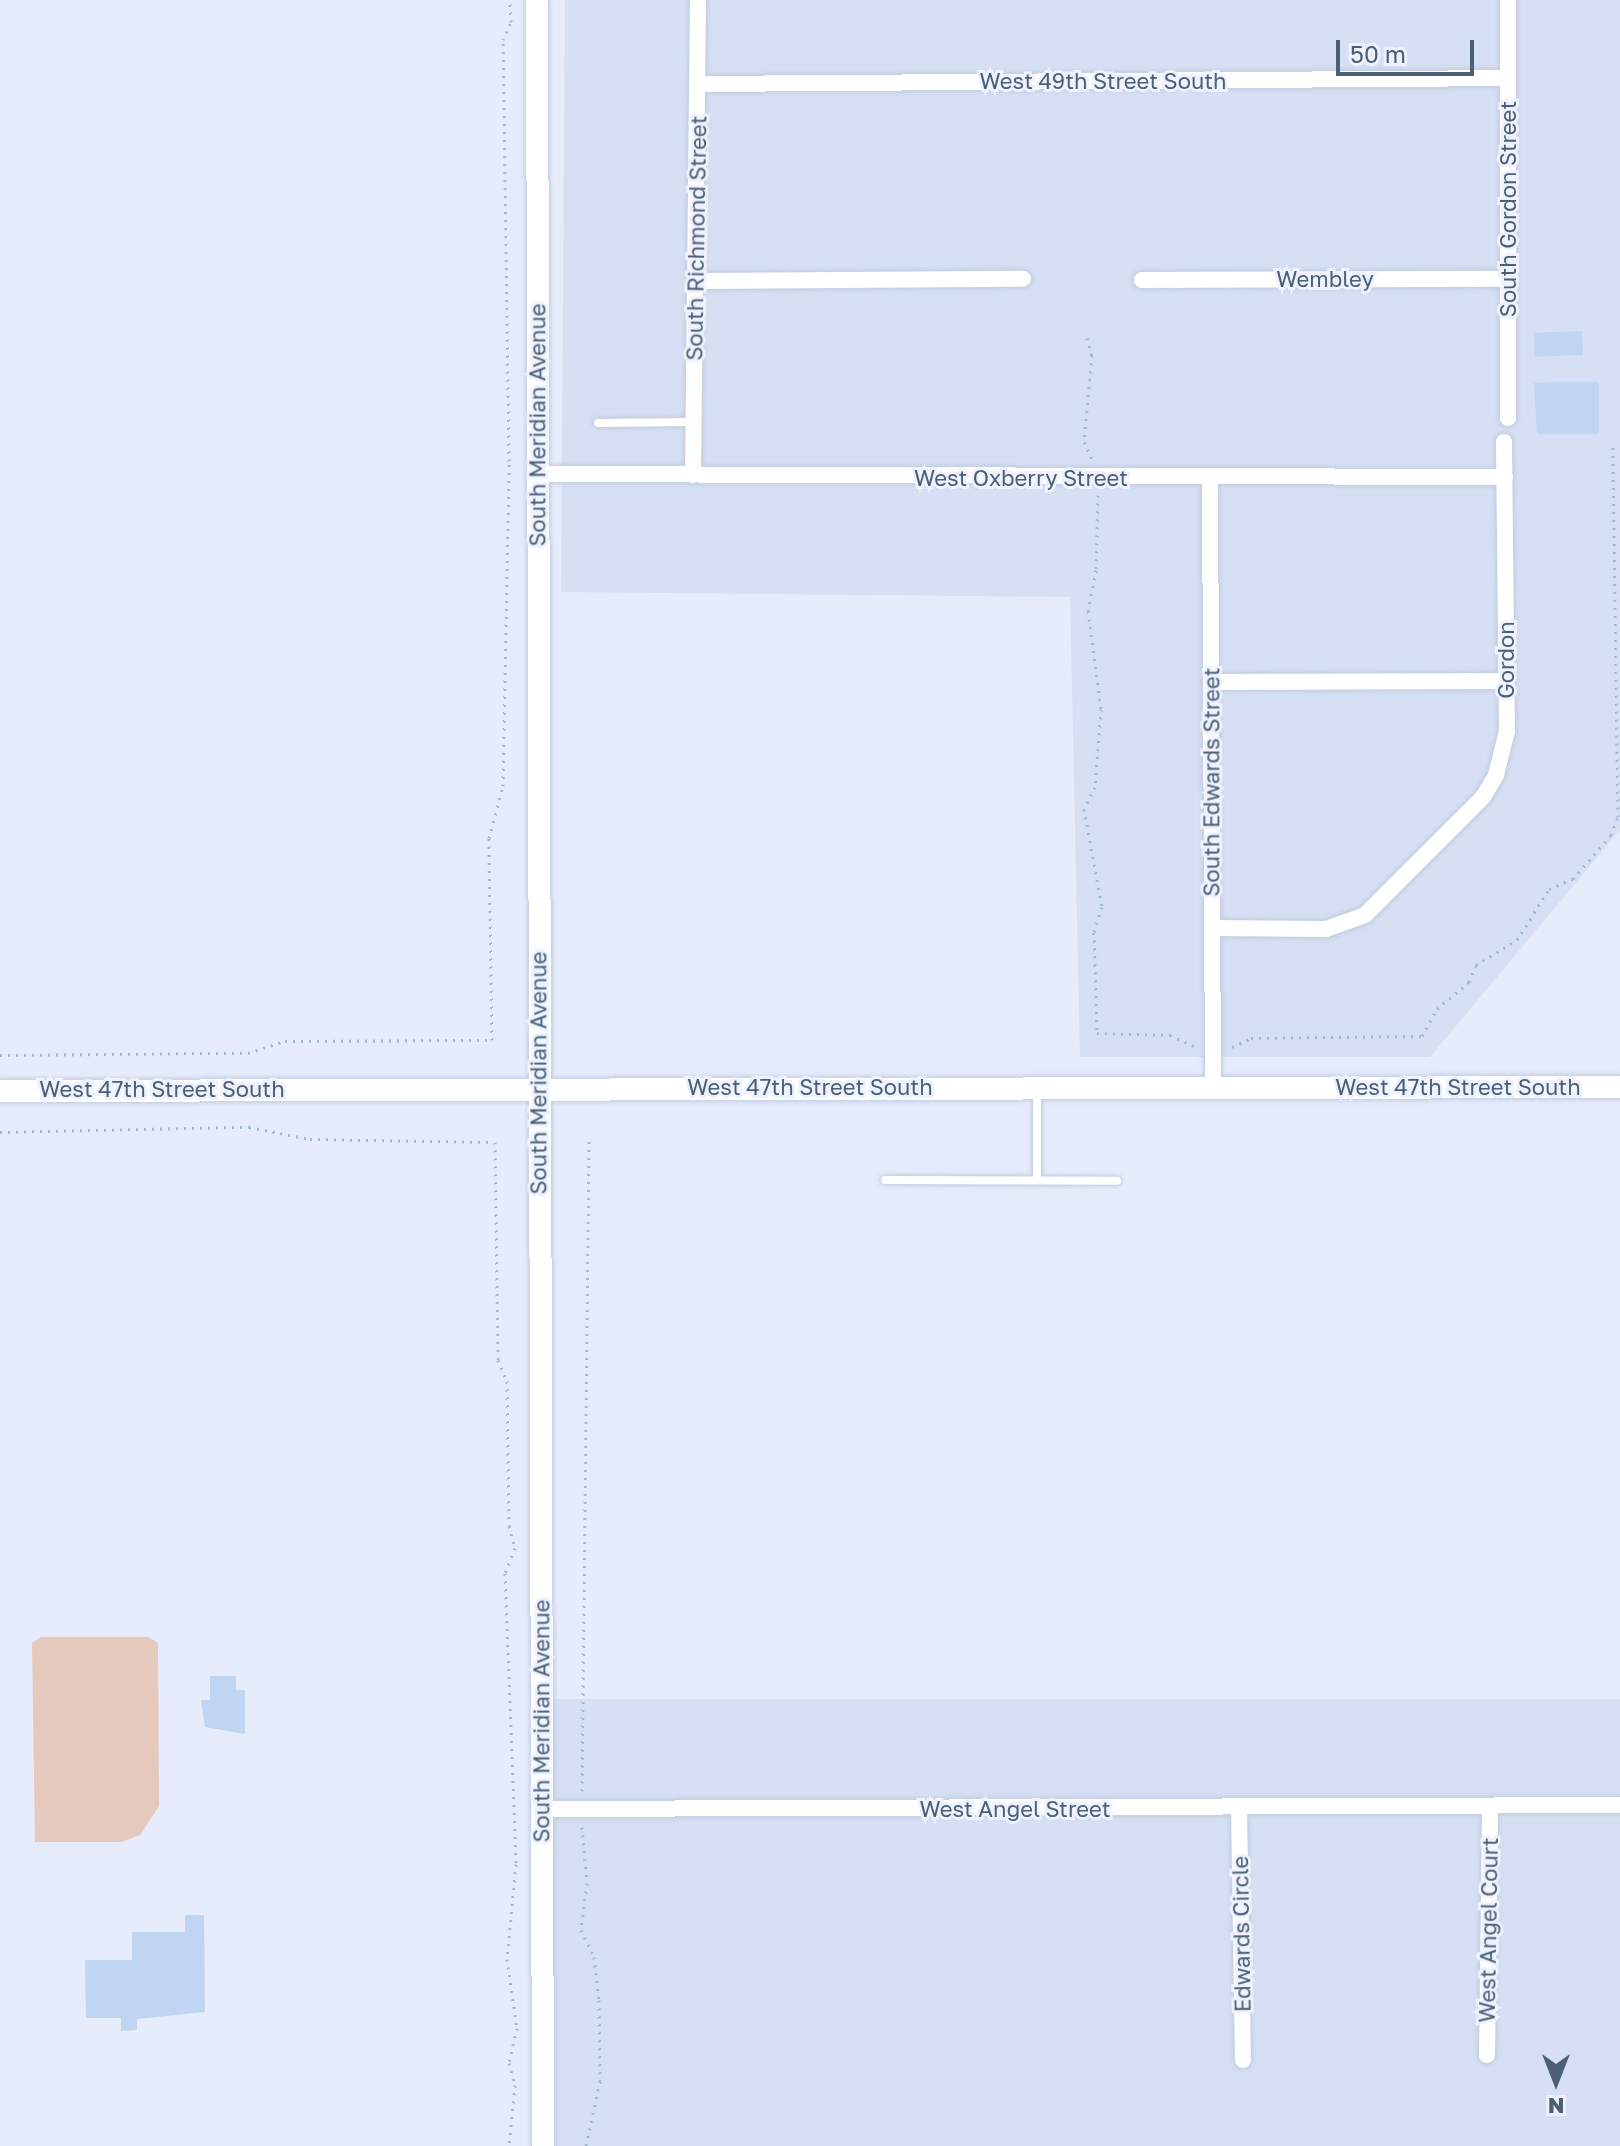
<!DOCTYPE html>
<html>
<head>
<meta charset="utf-8">
<style>
  body { margin:0 }
  #map { position:relative; width:1620px; height:2146px; overflow:hidden; background:#e7ecfc; font-family:"Golos Text",sans-serif }
  div>[style] { position:absolute }
  .residential>* { inset:0; background:#d6dff3; transform-origin:0 0 }
  .water>* { inset:0; background:#e5c9bc }
  .building>* { inset:0; background:#bfd5f1; transform-origin:0 0 }
  .path>* { height:3px; margin-top:-1.5px; transform-origin:0; background:repeating-linear-gradient(90deg,#a2b9d6 0 2px,transparent 0 8px) }
  .roads { filter:drop-shadow(0 0 2px #c0cbdf) drop-shadow(0 0 2px #c0cbdf) }
  .lane>* { height:8px; margin:-4px; padding:0 4px; transform-origin:4px; border-radius:4px; background:#fff }
  .street>* { height:16px; margin:-8px; padding:0 8px; transform-origin:8px; border-radius:8px; background:#fff }
  .secondary>* { height:22px; margin:-11px; padding:0 11px; transform-origin:11px; border-radius:11px; background:#fff }
  span { translate:-50% -50%; white-space:nowrap; text-align:center; line-height:1.15; -webkit-text-stroke:6px #eef2ff; paint-order:stroke }
  .street-label { font-size:22px; color:#4c6075 }
  .north { position:absolute; left:1516px; top:2042px; width:80px; height:80px; -webkit-text-stroke:6px #eef2ff; paint-order:stroke; rotate:180deg; font-size:22px; font-weight:700; line-height:32px; text-align:center; color:#4c6075 }
  .north::after { content:''; display:block; margin:auto; width:28px; height:36px; background:#4c6075; clip-path:polygon(50% 0,100% 100%,50% 72%,0 100%) }
  .scale { position:absolute; left:1336px; top:40px; width:138px; height:36px; box-sizing:border-box; border:4px solid #4c6075; border-top:0; padding-left:10px; font-size:24px; line-height:28px; white-space:nowrap; color:#4c6075; -webkit-text-stroke:6px #eef2ff; paint-order:stroke }
</style>
</head>
<body>
<div id="map">
  <div class="residential">
    <div style="clip-path:polygon(565px 0,1620px 0,1620px 830px,1430px 1057px,1080px 1057px,1070px 597px,561px 592px)"></div>
    <div style="left:541px;top:1699px;width:1079px;height:447px"></div>
  </div>
  <div class="water">
    <div style="clip-path:polygon(41px 1637px,148px 1637px,158px 1643px,159px 1806px,140px 1835px,122px 1842px,35px 1842px,32px 1643px)"></div>
  </div>
  <div class="building">
    <div style="left:1582px;top:331px;width:24px;height:48px;rotate:88deg"></div>
    <div style="clip-path:polygon(1561px 382px,1599px 382px,1599px 434px,1537px 434px,1534px 383px)"></div>
    <div style="clip-path:polygon(210px 1676px,236px 1676px,236px 1690px,245px 1690px,245px 1734px,205px 1727px,201px 1700px,210px 1700px)"></div>
    <div style="clip-path:polygon(185px 1915px,204px 1915px,205px 2012px,137px 2019px,137px 2030px,121px 2031px,121px 2018px,86px 2018px,85px 1960px,132px 1960px,132px 1932px,185px 1932px)"></div>
  </div>
  <div class="path">
    <div style="left:1087px;top:338px;width:18px;rotate:74deg"></div>
    <div style="left:1092px;top:355px;width:87px;rotate:95.3deg"></div>
    <div style="left:1084px;top:442px;width:19px;rotate:65deg"></div>
    <div style="left:1098px;top:495px;width:75px;rotate:91.5deg"></div>
    <div style="left:1096px;top:570px;width:42px;rotate:101deg"></div>
    <div style="left:1088px;top:611px;width:99px;rotate:82.4deg"></div>
    <div style="left:1101px;top:709px;width:78px;rotate:94.4deg"></div>
    <div style="left:1095px;top:787px;width:25px;rotate:117deg"></div>
    <div style="left:1084px;top:809px;width:100px;rotate:79.6deg"></div>
    <div style="left:1102px;top:907px;width:26px;rotate:108deg"></div>
    <div style="left:1094px;top:932px;width:101px;rotate:88.3deg"></div>
    <div style="left:1097px;top:1033px;width:73px;rotate:1.6deg"></div>
    <div style="left:1170px;top:1035px;width:29px;rotate:25deg"></div>
    <div style="left:1232px;top:1047px;width:21px;rotate:-25deg"></div>
    <div style="left:1251px;top:1038px;width:171px;rotate:-0.7deg"></div>
    <div style="left:1422px;top:1036px;width:31px;rotate:-61deg"></div>
    <div style="left:1437px;top:1009px;width:42px;rotate:-40.2deg"></div>
    <div style="left:1469px;top:982px;width:18px;rotate:-68deg"></div>
    <div style="left:1476px;top:965px;width:48px;rotate:-31.4deg"></div>
    <div style="left:1517px;top:940px;width:60px;rotate:-57.9deg"></div>
    <div style="left:1549px;top:889px;width:26px;rotate:-23deg"></div>
    <div style="left:1573px;top:879px;width:58px;rotate:-49.2deg"></div>
    <div style="left:1611px;top:835px;width:19px;rotate:-69deg"></div>
    <div style="left:1618px;top:817px;width:370px;rotate:-90.8deg"></div>
    <div style="left:0;top:1055px;width:248px;rotate:-0.5deg"></div>
    <div style="left:248px;top:1053px;width:39px;rotate:-18deg"></div>
    <div style="left:285px;top:1041px;width:207px;rotate:-0.3deg"></div>
    <div style="left:492px;top:1040px;width:202px;rotate:-90.9deg"></div>
    <div style="left:489px;top:838px;width:54px;rotate:-74.9deg"></div>
    <div style="left:503px;top:786px;width:325px;rotate:-88.9deg"></div>
    <div style="left:509px;top:461px;width:421px;rotate:-90.8deg"></div>
    <div style="left:503px;top:40px;width:20px;rotate:-66deg"></div>
    <div style="left:511px;top:22px;width:22px;rotate:-93deg"></div>
    <div style="left:0;top:1132px;width:249px;rotate:-1.2deg"></div>
    <div style="left:249px;top:1127px;width:62px;rotate:11.1deg"></div>
    <div style="left:310px;top:1139px;width:179px;rotate:1deg"></div>
    <div style="left:495px;top:1142px;width:218px;rotate:89.2deg"></div>
    <div style="left:498px;top:1360px;width:23px;rotate:67deg"></div>
    <div style="left:507px;top:1381px;width:145px;rotate:89.2deg"></div>
    <div style="left:509px;top:1526px;width:23px;rotate:75deg"></div>
    <div style="left:515px;top:1548px;width:27px;rotate:112deg"></div>
    <div style="left:505px;top:1573px;width:291px;rotate:87.8deg"></div>
    <div style="left:516px;top:1864px;width:95px;rotate:95.4deg"></div>
    <div style="left:507px;top:1959px;width:70px;rotate:81.8deg"></div>
    <div style="left:517px;top:2028px;width:36px;rotate:103deg"></div>
    <div style="left:509px;top:2063px;width:23px;rotate:75deg"></div>
    <div style="left:515px;top:2085px;width:61px;rotate:95.6deg"></div>
    <div style="left:582px;top:1791px;width:652px;rotate:-89.38deg"></div>
    <div style="left:582px;top:1827px;width:56px;rotate:84.9deg"></div>
    <div style="left:587px;top:1883px;width:47px;rotate:97.3deg"></div>
    <div style="left:581px;top:1930px;width:30px;rotate:64deg"></div>
    <div style="left:594px;top:1957px;width:43px;rotate:83.4deg"></div>
    <div style="left:599px;top:2000px;width:81px;rotate:89.3deg"></div>
    <div style="left:600px;top:2081px;width:66px;rotate:102.2deg"></div>
  </div>
  <div class="roads">
    <div class="lane">
      <div style="left:598px;top:423px;width:95px;rotate:-0.6deg"></div>
      <div style="left:1037px;top:1088px;width:92px;rotate:90deg"></div>
      <div style="left:885px;top:1180px;width:232px;rotate:0.2deg"></div>
    </div>
    <div class="street">
      <div style="left:698px;top:84px;width:810px;rotate:-0.42deg"></div>
      <div style="left:1142px;top:280px;width:366px;rotate:-0.2deg"></div>
      <div style="left:697px;top:281px;width:326px;rotate:-0.4deg"></div>
      <div style="left:1508px;top:418px;width:418px;rotate:-90deg"></div>
      <div style="left:537px;top:474px;width:968px;rotate:0.18deg"></div>
      <div style="left:693px;top:475px;width:475px;rotate:-89.4deg"></div>
      <div style="left:1210px;top:479px;width:607px;rotate:89.72deg"></div>
      <div style="left:1211px;top:682px;width:295px;rotate:-0.2deg"></div>
      <div style="left:1212px;top:928px;width:114px;rotate:0.5deg"></div>
      <div style="left:1326px;top:929px;width:41px;rotate:-19.7deg"></div>
      <div style="left:1365px;top:915px;width:167px;rotate:-45deg"></div>
      <div style="left:1483px;top:797px;width:26px;rotate:-59deg"></div>
      <div style="left:1496px;top:775px;width:45px;rotate:-76deg"></div>
      <div style="left:1507px;top:731px;width:289px;rotate:-90.6deg"></div>
      <div style="left:1239px;top:1807px;width:253px;rotate:89.1deg"></div>
      <div style="left:541px;top:1809px;width:1079px;rotate:-0.21deg"></div>
      <div style="left:1487px;top:2055px;width:249px;rotate:-89.3deg"></div>
    </div>
    <div class="secondary">
      <div style="left:537px;top:0;width:2146px;rotate:89.84deg"></div>
      <div style="left:0;top:1091px;width:1620px;rotate:-0.14deg"></div>
    </div>
  </div>
  <div class="street-label">
    <span style="left:1103px;top:81px">West 49th Street South</span>
    <span style="left:1508px;top:209px;rotate:-90deg">South Gordon Street</span>
    <span style="left:696px;top:238px;rotate:-89deg">South Richmond Street</span>
    <span style="left:1325px;top:279px">Wembley</span>
    <span style="left:537px;top:425px;rotate:-90deg">South Meridian Avenue</span>
    <span style="left:1021px;top:478px">West Oxberry Street</span>
    <span style="left:1506px;top:660px;rotate:-90deg">Gordon</span>
    <span style="left:1211px;top:782px;rotate:-90deg">South Edwards Street</span>
    <span style="left:538px;top:1073px;rotate:-90deg">South Meridian Avenue</span>
    <span style="left:810px;top:1087px">West 47th Street South</span>
    <span style="left:1458px;top:1087px">West 47th Street South</span>
    <span style="left:162px;top:1089px">West 47th Street South</span>
    <span style="left:541px;top:1721px;rotate:-90deg">South Meridian Avenue</span>
    <span style="left:1015px;top:1809px">West Angel Street</span>
    <span style="left:1488px;top:1930px;rotate:-89deg">West Angel Court</span>
    <span style="left:1241px;top:1934px;rotate:-91deg">Edwards Circle</span>
  </div>
  <div class="north">N</div>
  <div class="scale">50 m</div>
</div>
</body>
</html>
